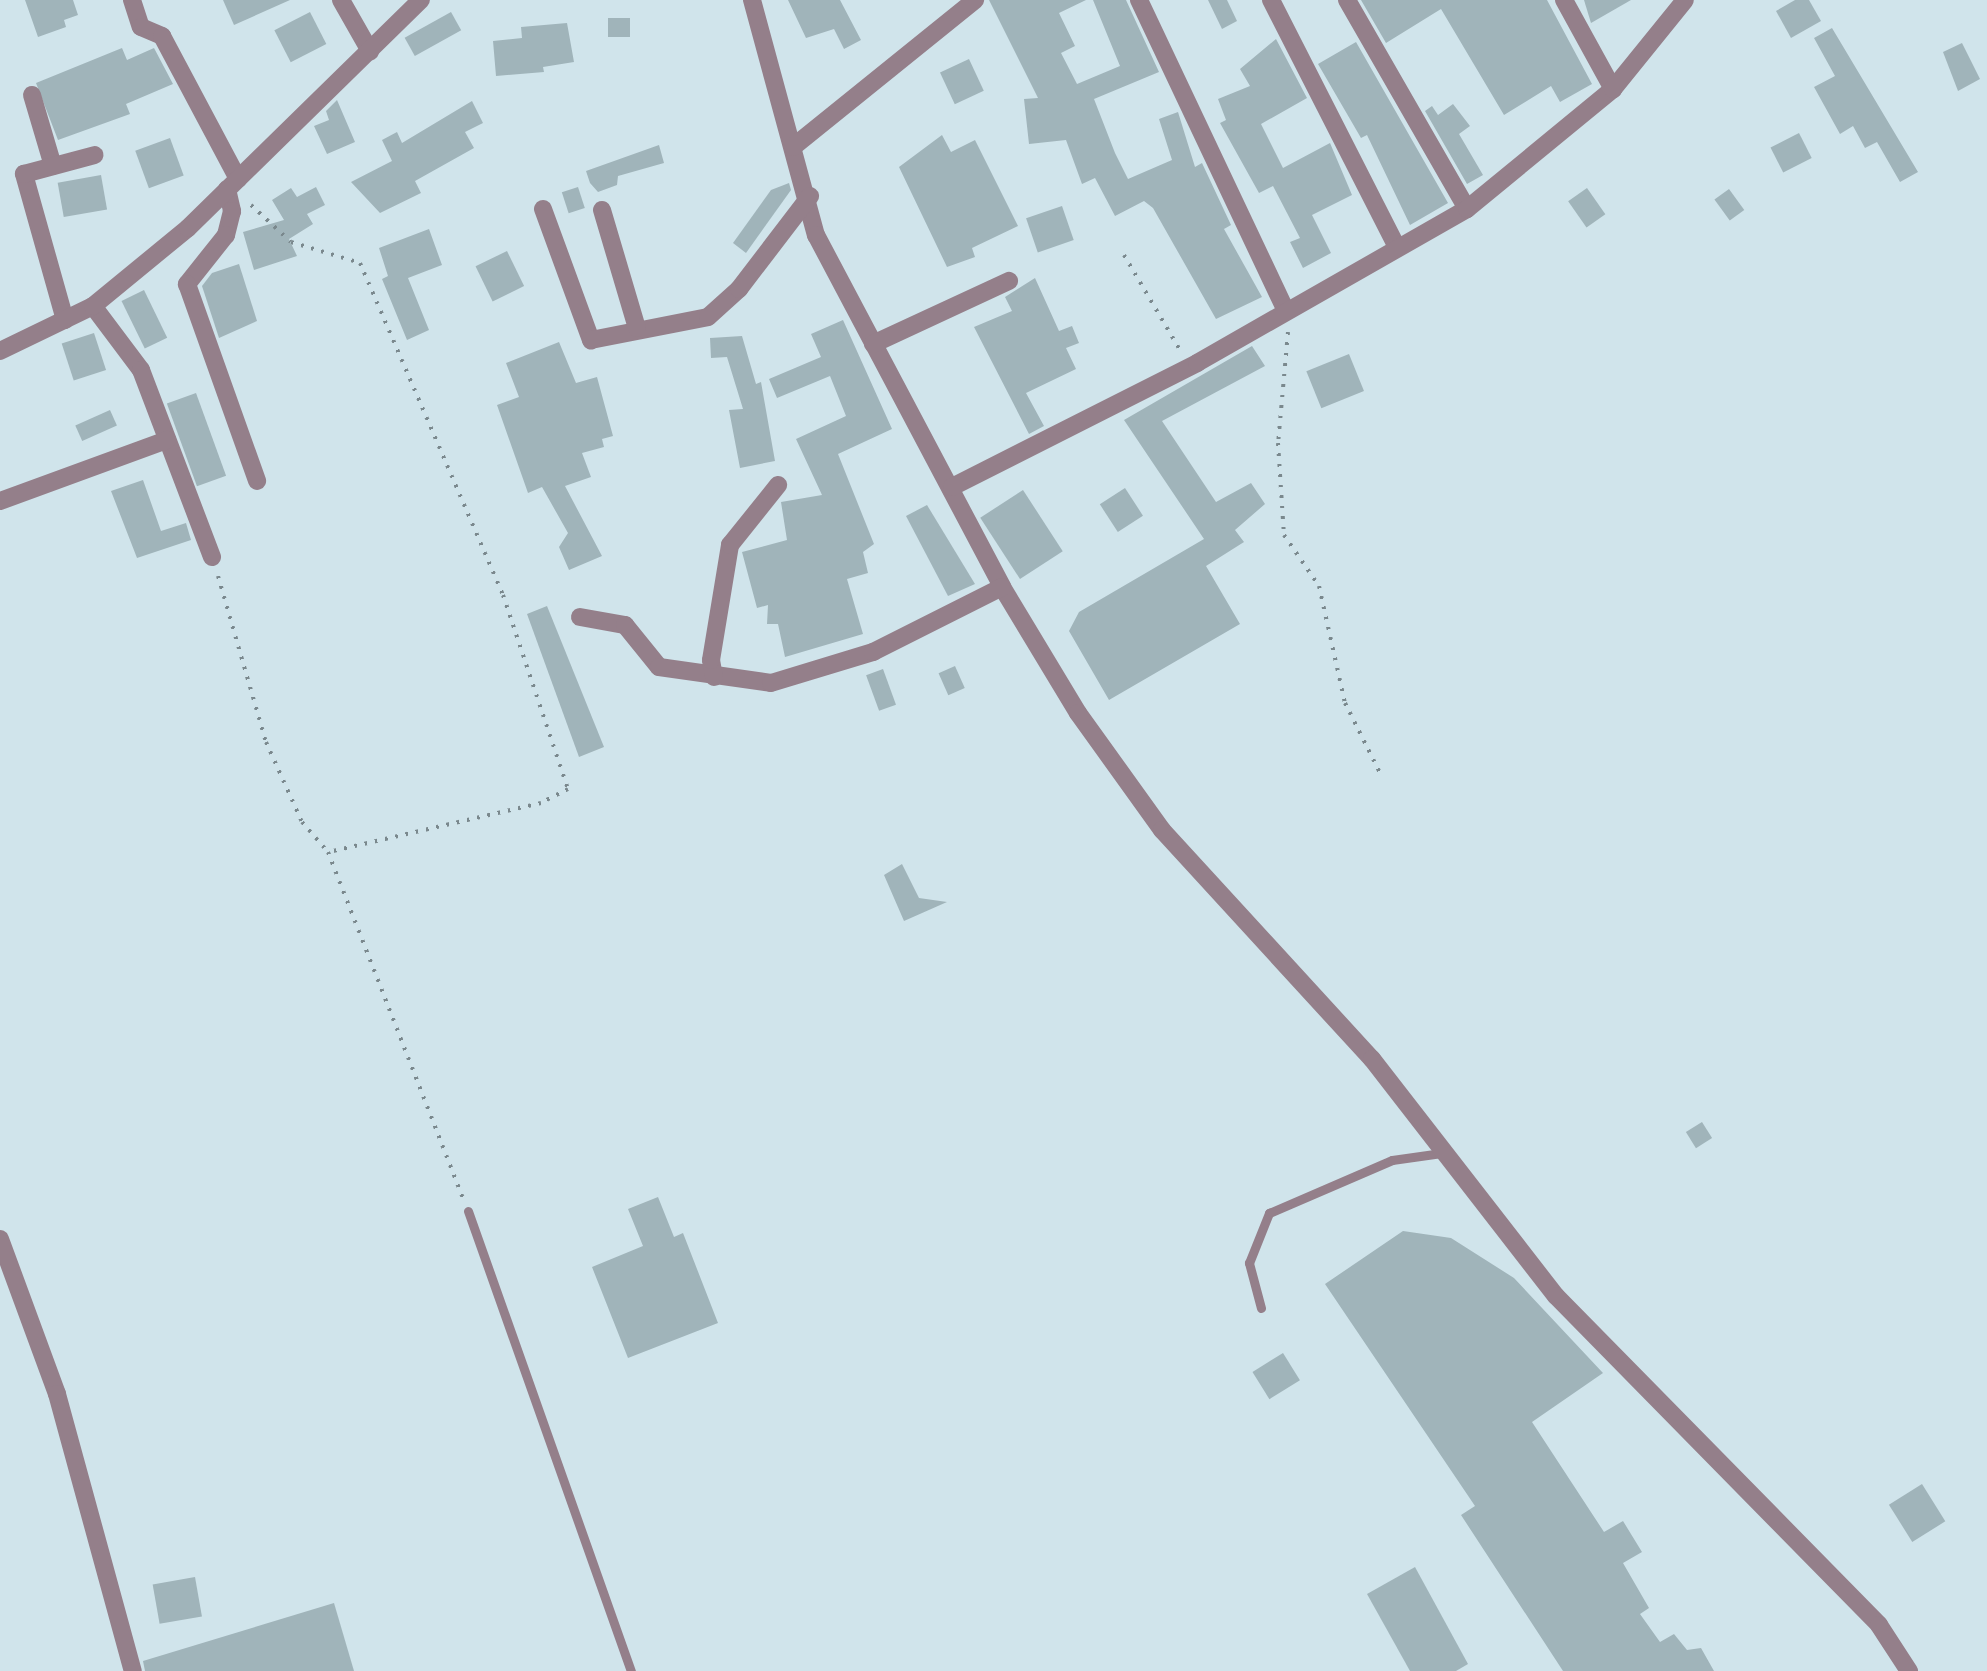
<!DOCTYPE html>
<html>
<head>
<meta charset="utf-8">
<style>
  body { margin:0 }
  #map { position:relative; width:1987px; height:1671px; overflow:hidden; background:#d0e4eb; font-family:"Golos Text",sans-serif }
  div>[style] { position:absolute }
  .building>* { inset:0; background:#a0b4ba; transform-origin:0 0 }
  .path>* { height:4px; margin-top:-2px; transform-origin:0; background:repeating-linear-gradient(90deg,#7a888d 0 2.5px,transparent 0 10.5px) }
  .lane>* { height:9px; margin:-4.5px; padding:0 4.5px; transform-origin:4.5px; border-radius:4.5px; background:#947f8a }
  .street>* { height:18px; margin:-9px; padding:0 9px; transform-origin:9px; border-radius:9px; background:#947f8a }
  span { translate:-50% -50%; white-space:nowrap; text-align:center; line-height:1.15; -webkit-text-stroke:8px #ddf2f9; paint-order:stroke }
</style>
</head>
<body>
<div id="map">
  <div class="building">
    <div style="clip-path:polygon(25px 0,73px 0,78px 15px,64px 20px,66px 27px,38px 37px)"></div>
    <div style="clip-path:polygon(223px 0,290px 0,234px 25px)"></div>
    <div style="clip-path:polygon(788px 0,840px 0,861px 40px,844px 49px,834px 29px,806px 38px)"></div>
    <div style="clip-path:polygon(989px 0,1086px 0,1059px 13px,1075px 46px,1061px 53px,1077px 84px,1120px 66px,1093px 0,1126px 0,1159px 72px,1094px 99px,1115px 153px,1128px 179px,1172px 160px,1159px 119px,1178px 112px,1195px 167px,1202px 163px,1231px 225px,1224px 229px,1262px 297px,1216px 319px,1153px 208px,1144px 201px,1115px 216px,1095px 178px,1082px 184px,1066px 140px,1029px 144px,1024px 99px,1038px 98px)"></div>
    <div style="clip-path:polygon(1208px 0,1227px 0,1237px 21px,1222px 29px)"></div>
    <div style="clip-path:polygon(1361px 0,1547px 0,1592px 84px,1560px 102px,1551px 86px,1504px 115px,1441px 9px,1386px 43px)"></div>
    <div style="clip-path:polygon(1584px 0,1631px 0,1591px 23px)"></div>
    <div style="clip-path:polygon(1795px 0,1809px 0,1821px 21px,1791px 38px,1776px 11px)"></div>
    <div style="left:310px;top:12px;width:36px;height:40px;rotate:63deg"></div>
    <div style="left:451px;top:12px;width:21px;height:53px;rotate:61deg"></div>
    <div style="left:608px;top:18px;width:22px;height:19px"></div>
    <div style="clip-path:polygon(567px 23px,574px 62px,543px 67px,544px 72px,496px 76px,493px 41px,522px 38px,521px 27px)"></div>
    <div style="clip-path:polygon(1832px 28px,1918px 172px,1900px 182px,1877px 142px,1865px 148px,1853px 126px,1840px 134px,1814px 87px,1835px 76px,1814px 38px)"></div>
    <div style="clip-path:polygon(1276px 39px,1307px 98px,1261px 124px,1283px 168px,1330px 143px,1352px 195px,1312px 215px,1331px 253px,1303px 268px,1290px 242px,1300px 238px,1273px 186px,1259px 193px,1220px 123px,1226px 120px,1218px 99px,1250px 86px,1240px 69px)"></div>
    <div style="clip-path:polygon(1356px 42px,1448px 203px,1410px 225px,1367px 135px,1361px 138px,1318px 64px)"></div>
    <div style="clip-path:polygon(1962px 43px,1980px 79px,1958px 91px,1943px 52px)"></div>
    <div style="clip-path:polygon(122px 48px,127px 60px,154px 48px,173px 84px,126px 104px,130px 114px,58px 140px,36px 83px)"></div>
    <div style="left:969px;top:59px;width:35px;height:32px;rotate:65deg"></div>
    <div style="clip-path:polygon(337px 100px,355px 142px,327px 154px,314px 126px,329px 120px,326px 111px)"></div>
    <div style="clip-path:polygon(472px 101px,483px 123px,465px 132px,474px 148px,415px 181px,421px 193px,380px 213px,351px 182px,392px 161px,382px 140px,397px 132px,402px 143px)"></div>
    <div style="clip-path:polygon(1453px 104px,1470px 126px,1459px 134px,1483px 175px,1467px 184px,1425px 111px,1432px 106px,1438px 115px)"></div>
    <div style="left:1799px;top:133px;width:28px;height:32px;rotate:63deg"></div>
    <div style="clip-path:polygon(942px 135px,951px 152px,975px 140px,1018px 226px,972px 248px,975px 257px,947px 267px,899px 167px)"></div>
    <div style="left:170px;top:138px;width:40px;height:37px;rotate:70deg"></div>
    <div style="clip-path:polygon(659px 145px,664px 163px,618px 176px,617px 185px,598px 192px,590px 183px,586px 171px)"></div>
    <div style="left:101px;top:175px;width:35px;height:44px;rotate:80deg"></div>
    <div style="clip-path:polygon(789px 183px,791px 190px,746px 253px,733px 243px,771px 190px)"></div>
    <div style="clip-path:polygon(316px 187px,325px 205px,307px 214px,313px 224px,289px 239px,297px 256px,254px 270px,243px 232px,284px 220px,272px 200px,291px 188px,297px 197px)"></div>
    <div style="left:578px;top:187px;width:22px;height:17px;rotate:72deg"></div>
    <div style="left:1587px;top:188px;width:32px;height:23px;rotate:55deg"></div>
    <div style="left:1729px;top:189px;width:26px;height:18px;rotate:54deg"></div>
    <div style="left:1062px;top:206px;width:36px;height:38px;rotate:71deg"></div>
    <div style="clip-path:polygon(429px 229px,442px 265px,408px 278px,429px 330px,407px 340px,382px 279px,388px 276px,379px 248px)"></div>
    <div style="left:507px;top:251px;width:39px;height:35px;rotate:64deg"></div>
    <div style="clip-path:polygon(239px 264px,257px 321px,219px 338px,202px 286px,212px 273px)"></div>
    <div style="clip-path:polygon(1035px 278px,1059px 331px,1072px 326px,1079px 343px,1066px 348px,1076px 369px,1026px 393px,1044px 426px,1029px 434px,974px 327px,1012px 311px,1005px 297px)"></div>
    <div style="left:144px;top:290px;width:53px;height:25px;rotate:64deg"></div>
    <div style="clip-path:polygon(843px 320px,892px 429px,838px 454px,874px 544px,863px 552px,868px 573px,847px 579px,863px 634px,785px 657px,778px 624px,767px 624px,768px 605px,757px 608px,742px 552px,787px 540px,781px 502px,822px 495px,796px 439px,846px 416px,830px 376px,777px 398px,769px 379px,821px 357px,811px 334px)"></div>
    <div style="left:94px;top:333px;width:39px;height:34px;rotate:72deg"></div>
    <div style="clip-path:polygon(742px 336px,756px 384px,761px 382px,775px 461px,740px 468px,729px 410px,743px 409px,727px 357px,711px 358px,710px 338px)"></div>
    <div style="clip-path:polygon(559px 342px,576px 383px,597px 377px,613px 436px,602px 439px,604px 447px,582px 453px,591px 477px,565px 486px,602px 556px,569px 570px,559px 547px,568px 533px,542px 487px,528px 493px,497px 405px,519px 397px,506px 363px)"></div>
    <div style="clip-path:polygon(1252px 346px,1265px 366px,1162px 421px,1216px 502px,1251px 483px,1265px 504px,1235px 530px,1244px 542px,1206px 566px,1240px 624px,1109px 700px,1069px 631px,1079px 612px,1204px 539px,1124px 420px)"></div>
    <div style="left:1349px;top:354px;width:40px;height:46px;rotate:68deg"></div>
    <div style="left:196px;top:393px;width:88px;height:31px;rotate:70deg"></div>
    <div style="left:110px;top:410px;width:17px;height:38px;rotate:66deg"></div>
    <div style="clip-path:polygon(143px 480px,161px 531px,186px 523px,191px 540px,137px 558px,111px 491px)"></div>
    <div style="left:1125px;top:488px;width:33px;height:30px;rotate:57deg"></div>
    <div style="left:1023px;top:490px;width:73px;height:51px;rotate:57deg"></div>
    <div style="clip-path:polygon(927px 505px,975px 584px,948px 596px,906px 516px)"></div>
    <div style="clip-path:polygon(547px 606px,604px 747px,579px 757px,527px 614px)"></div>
    <div style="left:955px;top:666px;width:24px;height:18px;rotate:66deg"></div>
    <div style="left:883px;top:669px;width:38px;height:18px;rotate:70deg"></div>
    <div style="clip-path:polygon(902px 864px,919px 898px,947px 902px,904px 921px,884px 875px)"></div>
    <div style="left:1702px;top:1122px;width:19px;height:19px;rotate:58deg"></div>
    <div style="clip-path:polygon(658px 1197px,674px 1237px,683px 1233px,718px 1323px,628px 1358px,592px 1267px,643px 1246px,628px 1209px)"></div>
    <div style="clip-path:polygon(1403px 1231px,1451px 1238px,1514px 1278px,1603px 1373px,1532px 1422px,1604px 1532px,1623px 1521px,1642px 1552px,1623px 1563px,1649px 1608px,1640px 1614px,1660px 1642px,1674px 1634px,1687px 1650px,1701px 1648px,1714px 1671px,1563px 1671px,1461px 1515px,1475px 1506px,1325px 1284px)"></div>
    <div style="left:1283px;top:1353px;width:32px;height:36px;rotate:58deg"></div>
    <div style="left:1922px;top:1484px;width:44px;height:39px;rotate:58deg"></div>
    <div style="clip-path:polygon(1415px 1567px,1468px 1664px,1456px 1671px,1410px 1671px,1367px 1594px)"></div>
    <div style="left:195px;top:1577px;width:40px;height:43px;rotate:80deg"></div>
    <div style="clip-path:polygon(334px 1603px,354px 1671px,145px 1671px,143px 1661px)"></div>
  </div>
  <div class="path">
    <div style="left:251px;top:205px;width:54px;rotate:42.8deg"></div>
    <div style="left:291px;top:242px;width:72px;rotate:16.9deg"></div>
    <div style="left:360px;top:263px;width:361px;rotate:66.7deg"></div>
    <div style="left:503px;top:595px;width:205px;rotate:71.5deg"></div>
    <div style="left:568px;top:789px;width:30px;rotate:153deg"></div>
    <div style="left:541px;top:803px;width:219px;rotate:167deg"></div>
    <div style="left:328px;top:852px;width:371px;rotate:68.7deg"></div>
    <div style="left:1124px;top:255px;width:110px;rotate:59.5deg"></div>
    <div style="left:1288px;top:332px;width:111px;rotate:95.1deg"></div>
    <div style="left:1278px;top:443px;width:92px;rotate:86.3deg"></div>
    <div style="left:1284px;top:535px;width:62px;rotate:55.5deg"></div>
    <div style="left:1319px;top:586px;width:120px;rotate:77.5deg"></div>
    <div style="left:1345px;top:703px;width:80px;rotate:63.4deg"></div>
    <div style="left:218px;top:576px;width:173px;rotate:73.9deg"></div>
    <div style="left:266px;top:742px;width:88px;rotate:65.8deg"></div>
    <div style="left:302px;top:822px;width:40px;rotate:49deg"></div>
  </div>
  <div class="lane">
    <div style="left:468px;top:1211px;width:488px;rotate:70.5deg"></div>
    <div style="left:1261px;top:1308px;width:47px;rotate:-104.9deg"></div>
    <div style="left:1249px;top:1263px;width:54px;rotate:-68.2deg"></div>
    <div style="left:1269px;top:1213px;width:134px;rotate:-23.3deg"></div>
    <div style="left:1392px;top:1160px;width:50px;rotate:-8deg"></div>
  </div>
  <div class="street">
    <div style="left:132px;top:0;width:28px;rotate:72deg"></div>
    <div style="left:141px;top:27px;width:23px;rotate:23deg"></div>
    <div style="left:162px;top:36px;width:162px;rotate:62deg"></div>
    <div style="left:341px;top:0;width:59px;rotate:60.4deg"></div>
    <div style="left:752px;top:0;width:244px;rotate:74.8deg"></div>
    <div style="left:816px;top:235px;width:398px;rotate:62.1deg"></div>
    <div style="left:1002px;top:587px;width:147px;rotate:58.9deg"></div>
    <div style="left:1078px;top:713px;width:144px;rotate:54.3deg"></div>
    <div style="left:1162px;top:830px;width:311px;rotate:47.5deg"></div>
    <div style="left:1372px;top:1059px;width:300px;rotate:52.2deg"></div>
    <div style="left:1556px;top:1296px;width:461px;rotate:45.5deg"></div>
    <div style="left:1879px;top:1625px;width:55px;rotate:56.9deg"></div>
    <div style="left:1139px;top:0;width:344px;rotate:64.7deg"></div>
    <div style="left:1271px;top:0;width:275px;rotate:63deg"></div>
    <div style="left:1347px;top:0;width:241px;rotate:60.1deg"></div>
    <div style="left:1564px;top:0;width:102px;rotate:61.2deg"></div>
    <div style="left:32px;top:95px;width:74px;rotate:73.5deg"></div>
    <div style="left:793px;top:147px;width:234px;rotate:-38.9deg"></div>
    <div style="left:227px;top:189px;width:23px;rotate:77deg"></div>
    <div style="left:232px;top:211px;width:25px;rotate:104deg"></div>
    <div style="left:226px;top:235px;width:63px;rotate:128.5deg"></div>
    <div style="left:187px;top:284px;width:209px;rotate:70.4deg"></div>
    <div style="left:543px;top:209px;width:140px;rotate:69.9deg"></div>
    <div style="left:591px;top:340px;width:119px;rotate:-11.1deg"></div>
    <div style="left:708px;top:317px;width:42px;rotate:-42.1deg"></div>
    <div style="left:739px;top:289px;width:117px;rotate:-52.6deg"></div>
    <div style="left:602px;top:210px;width:123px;rotate:73.5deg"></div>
    <div style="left:93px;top:306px;width:80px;rotate:53.1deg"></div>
    <div style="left:141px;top:370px;width:200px;rotate:69.2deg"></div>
    <div style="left:65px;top:320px;width:152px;rotate:-105.7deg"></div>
    <div style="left:24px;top:174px;width:73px;rotate:-15deg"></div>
    <div style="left:873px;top:344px;width:150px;rotate:-24.9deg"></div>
    <div style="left:0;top:351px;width:103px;rotate:-25.8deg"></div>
    <div style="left:93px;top:306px;width:123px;rotate:-39.4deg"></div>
    <div style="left:188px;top:228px;width:326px;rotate:-44.4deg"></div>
    <div style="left:952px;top:487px;width:275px;rotate:-26.8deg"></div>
    <div style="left:1197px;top:363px;width:311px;rotate:-29.7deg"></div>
    <div style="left:1467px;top:209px;width:189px;rotate:-39.4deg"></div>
    <div style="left:1613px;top:89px;width:114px;rotate:-51deg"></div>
    <div style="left:0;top:501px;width:178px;rotate:-20.1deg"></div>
    <div style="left:580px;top:617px;width:46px;rotate:10.1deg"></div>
    <div style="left:625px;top:625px;width:54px;rotate:51deg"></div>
    <div style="left:659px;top:667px;width:113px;rotate:8.1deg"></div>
    <div style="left:771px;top:683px;width:107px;rotate:-16.9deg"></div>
    <div style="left:873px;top:652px;width:144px;rotate:-26.7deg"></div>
    <div style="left:714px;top:677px;width:17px;rotate:-100deg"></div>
    <div style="left:711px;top:660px;width:117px;rotate:-80.6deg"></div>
    <div style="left:730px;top:545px;width:77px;rotate:-51.3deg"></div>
    <div style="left:0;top:1239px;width:165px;rotate:69.8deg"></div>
    <div style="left:57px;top:1394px;width:287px;rotate:74.7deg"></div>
  </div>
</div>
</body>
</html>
